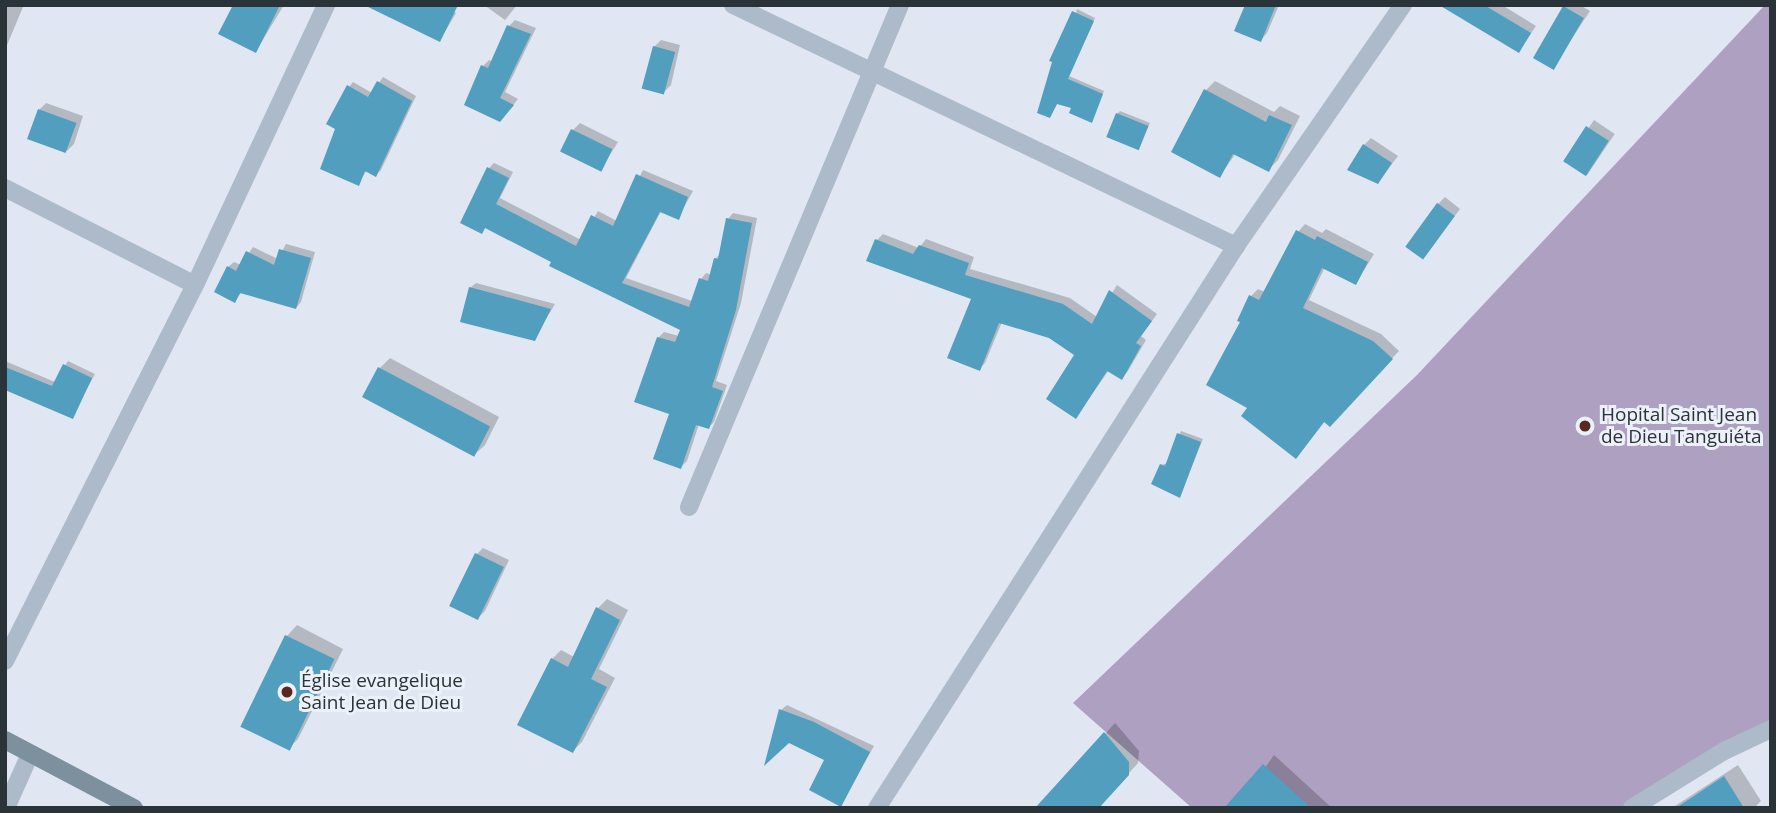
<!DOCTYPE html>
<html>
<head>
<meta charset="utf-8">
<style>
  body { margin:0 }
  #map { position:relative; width:1776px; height:813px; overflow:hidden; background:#e0e7f2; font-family:"Open Sans",sans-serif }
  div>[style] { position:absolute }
  .green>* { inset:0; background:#ada0c0 }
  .shadow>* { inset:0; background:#0003; transform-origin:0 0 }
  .building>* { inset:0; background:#519ebe; transform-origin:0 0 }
  .lane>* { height:18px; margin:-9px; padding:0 9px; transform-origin:9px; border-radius:9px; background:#acbac9 }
  .street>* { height:18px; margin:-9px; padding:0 9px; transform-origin:9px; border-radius:9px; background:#acbac9 }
  .secondary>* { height:18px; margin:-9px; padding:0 9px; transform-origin:9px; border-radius:9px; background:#7d909d }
  .dots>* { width:19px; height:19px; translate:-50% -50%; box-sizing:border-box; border:4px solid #ecf1f9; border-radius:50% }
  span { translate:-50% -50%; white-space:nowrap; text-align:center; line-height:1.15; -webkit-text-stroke:6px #ecf1f9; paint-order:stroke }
  .poi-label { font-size:19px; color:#2a3338 }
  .left { translate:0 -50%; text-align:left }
  .frame { position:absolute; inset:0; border:7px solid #2a3338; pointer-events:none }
</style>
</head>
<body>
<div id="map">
  <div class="green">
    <div style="clip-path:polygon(1765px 5px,1771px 5px,1771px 719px,1632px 808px,1192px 808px,1073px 703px,1417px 375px)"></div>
  </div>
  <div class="shadow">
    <div style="clip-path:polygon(5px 5px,23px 7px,5px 50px)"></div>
    <div style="clip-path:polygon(235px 5px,284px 5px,256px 51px)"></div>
    <div style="clip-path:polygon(442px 5px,456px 13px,440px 40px)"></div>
    <div style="clip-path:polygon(484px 5px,517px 5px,505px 20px)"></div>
    <div style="clip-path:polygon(1246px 5px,1279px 5px,1267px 33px,1261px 40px)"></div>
    <div style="clip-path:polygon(1458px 5px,1502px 5px,1536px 26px,1519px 51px)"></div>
    <div style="clip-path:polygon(1566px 5px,1580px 5px,1590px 11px,1553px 67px,1535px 56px)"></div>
    <div style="clip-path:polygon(1077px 9px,1095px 18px,1069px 76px,1104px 91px,1091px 121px,1073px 107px,1058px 102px,1050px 116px)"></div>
    <div style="clip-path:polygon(515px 20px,536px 28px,505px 92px,518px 99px,506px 114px,483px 66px,489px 60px,493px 62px,509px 26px)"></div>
    <div style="clip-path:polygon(661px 40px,680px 45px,671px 85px,664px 92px,654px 47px)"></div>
    <div style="clip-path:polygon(383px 77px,416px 96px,381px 170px,376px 175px,367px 170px,358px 184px,338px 128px,349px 87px,353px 82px,372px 93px)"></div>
    <div style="clip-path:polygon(1215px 81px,1274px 112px,1280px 106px,1300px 116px,1278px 160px,1269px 169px,1236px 153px,1220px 176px,1206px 90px)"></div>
    <div style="clip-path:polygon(46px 103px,83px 116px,74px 144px,67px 151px,39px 110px)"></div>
    <div style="clip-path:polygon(1120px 111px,1150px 123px,1138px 148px,1117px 114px)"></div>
    <div style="left:1594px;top:120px;width:25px;height:50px;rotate:34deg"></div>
    <div style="clip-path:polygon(580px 123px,618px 142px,601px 169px,573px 130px)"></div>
    <div style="clip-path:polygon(1371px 138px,1398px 156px,1378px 182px,1364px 145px)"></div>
    <div style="clip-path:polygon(494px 163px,513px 172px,500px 198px,581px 240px,598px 211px,617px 221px,643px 170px,693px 191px,678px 218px,661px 211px,626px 278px,692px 301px,701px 279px,706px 273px,712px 275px,715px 259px,720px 254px,728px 219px,733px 213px,757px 218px,741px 303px,716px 381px,727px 385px,714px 422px,709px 427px,699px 424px,687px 461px,681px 467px,658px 338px,664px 332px,679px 336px,682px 329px,486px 227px,481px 232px,489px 168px)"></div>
    <div style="clip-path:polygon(1445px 197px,1460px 209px,1429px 251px,1438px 204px)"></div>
    <div style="clip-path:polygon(1305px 224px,1322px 233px,1326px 229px,1374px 254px,1356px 283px,1325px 267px,1309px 300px,1381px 334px,1399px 351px,1337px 417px,1325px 421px,1303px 449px,1250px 407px,1242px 321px,1251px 296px,1258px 289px,1265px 292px,1298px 232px)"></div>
    <div style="clip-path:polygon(883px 234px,919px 248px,926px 239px,974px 257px,970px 269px,1070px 298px,1097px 317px,1117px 285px,1157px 314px,1141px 336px,1146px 340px,1128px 371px,1122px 378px,1109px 370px,1076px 417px,1077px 355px,1050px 337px,1002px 322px,985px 363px,979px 369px,973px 298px,877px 240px)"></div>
    <div style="clip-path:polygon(286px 244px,315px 252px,301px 302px,296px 308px,242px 292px,235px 300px,228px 267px,234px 262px,241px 265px,253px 247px,278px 259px)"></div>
    <div style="clip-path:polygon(476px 283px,555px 304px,534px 339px,470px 288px)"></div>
    <div style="clip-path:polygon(390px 358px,499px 417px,485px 445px,474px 455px,380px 368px)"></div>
    <div style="clip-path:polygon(5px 361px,55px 382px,68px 361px,95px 374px,72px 417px,5px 388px)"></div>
    <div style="clip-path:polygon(1181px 431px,1203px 439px,1180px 496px,1161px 465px,1168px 463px)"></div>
    <div style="clip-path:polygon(483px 548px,509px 560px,485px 611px,478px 618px,477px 554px)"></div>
    <div style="clip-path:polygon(607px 599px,628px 610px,599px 669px,615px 678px,582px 742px,573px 751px,552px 659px,561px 650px,574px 657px,598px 608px)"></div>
    <div style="clip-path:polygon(297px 625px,343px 649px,298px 739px,288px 749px,242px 725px,287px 636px)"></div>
    <div style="clip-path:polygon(787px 705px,874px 746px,841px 805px,827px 760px,781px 710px)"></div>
    <div style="clip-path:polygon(1115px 723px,1139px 751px,1138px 763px,1098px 808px,1037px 808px)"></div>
    <div style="clip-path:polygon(1274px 755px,1332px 808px,1237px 808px)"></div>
    <div style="clip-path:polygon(1738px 765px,1761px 801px,1754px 808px,1672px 808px)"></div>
  </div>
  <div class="building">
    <div style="clip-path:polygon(233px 5px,280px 5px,256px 53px,218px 34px)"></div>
    <div style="clip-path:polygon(364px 5px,458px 5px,440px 42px)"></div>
    <div style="clip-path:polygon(1245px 5px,1276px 5px,1261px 42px,1234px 31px)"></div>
    <div style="clip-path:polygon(1439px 5px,1484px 5px,1531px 33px,1519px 53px)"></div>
    <div style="left:1563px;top:6px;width:24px;height:60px;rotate:30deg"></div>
    <div style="clip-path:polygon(1072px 11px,1094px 21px,1068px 79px,1103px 94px,1092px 123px,1069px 113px,1071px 108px,1057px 104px,1050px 118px,1037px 113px,1052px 62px,1049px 61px)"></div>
    <div style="clip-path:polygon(507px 25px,531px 34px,500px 98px,514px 105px,500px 122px,464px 105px,481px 65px,488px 68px)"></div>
    <div style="left:653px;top:46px;width:23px;height:44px;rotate:15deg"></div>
    <div style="clip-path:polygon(377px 81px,412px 101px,376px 177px,365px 171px,359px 186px,320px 169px,335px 129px,326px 124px,347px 85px,368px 97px)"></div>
    <div style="clip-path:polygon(1204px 89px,1266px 122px,1269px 115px,1292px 125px,1269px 172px,1233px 154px,1220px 178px,1171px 152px)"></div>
    <div style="left:38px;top:109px;width:41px;height:32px;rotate:20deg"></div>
    <div style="left:1116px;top:113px;width:35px;height:26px;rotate:22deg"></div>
    <div style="left:1586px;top:126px;width:27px;height:42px;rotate:33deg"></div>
    <div style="left:571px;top:129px;width:46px;height:25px;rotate:26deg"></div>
    <div style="clip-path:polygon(1363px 144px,1392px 163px,1378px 184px,1347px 170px)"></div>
    <div style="clip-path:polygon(487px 167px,509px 178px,496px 204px,576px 246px,591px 215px,613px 226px,636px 174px,688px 197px,679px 220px,660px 212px,622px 283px,689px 307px,699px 278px,708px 281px,714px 258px,718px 259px,726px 218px,752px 223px,736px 310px,712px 387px,723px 391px,709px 429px,696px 425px,681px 469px,653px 459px,669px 414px,634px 402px,657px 337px,675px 342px,680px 330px,549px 266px,551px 262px,485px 228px,482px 234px,460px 223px)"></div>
    <div style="left:1437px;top:203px;width:22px;height:54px;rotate:36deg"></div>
    <div style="clip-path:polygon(1296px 230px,1315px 240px,1317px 236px,1368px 262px,1356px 285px,1322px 268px,1303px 308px,1373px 341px,1393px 359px,1330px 427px,1324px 422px,1296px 459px,1241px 416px,1247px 408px,1206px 385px,1240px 322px,1237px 321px,1249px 295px,1259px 300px)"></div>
    <div style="clip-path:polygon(875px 239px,913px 254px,919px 245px,969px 263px,965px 275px,1063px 304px,1092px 324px,1109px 290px,1152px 321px,1136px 343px,1141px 346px,1122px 380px,1107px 371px,1076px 419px,1046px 399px,1074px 355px,1049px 338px,999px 323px,980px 371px,947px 358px,971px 299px,866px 261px)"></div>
    <div style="clip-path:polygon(279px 249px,311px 258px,296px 309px,240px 293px,235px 303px,214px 292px,227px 266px,236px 271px,246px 251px,274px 265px)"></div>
    <div style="clip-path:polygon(469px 287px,503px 296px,551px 309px,535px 341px,460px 322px)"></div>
    <div style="clip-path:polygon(63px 364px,92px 378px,73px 419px,5px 390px,5px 367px,52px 386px)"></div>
    <div style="left:378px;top:367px;width:127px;height:34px;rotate:28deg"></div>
    <div style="clip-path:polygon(1177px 433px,1201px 442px,1180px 498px,1151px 484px,1160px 464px,1165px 466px)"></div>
    <div style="left:475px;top:553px;width:32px;height:59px;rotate:26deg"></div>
    <div style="clip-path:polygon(596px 607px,620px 620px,591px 679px,607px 687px,573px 753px,517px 725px,551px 658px,568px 667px)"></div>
    <div style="left:285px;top:635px;width:55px;height:102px;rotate:26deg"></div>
    <div style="clip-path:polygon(779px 709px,814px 722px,870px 752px,841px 807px,809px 790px,824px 760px,789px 743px,764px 766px)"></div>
    <div style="clip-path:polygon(1104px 732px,1129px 762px,1129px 775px,1099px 808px,1035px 808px)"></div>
    <div style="clip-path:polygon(1263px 764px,1311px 808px,1224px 808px)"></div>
    <div style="clip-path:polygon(1724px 776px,1744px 808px,1676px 808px)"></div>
  </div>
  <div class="lane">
    <div style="left:1632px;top:808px;width:108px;rotate:-31.8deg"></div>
    <div style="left:1724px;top:751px;width:52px;rotate:-25.1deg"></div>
  </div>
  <div class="street">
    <div style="left:733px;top:5px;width:558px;rotate:25.6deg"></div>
    <div style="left:5px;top:188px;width:213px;rotate:27deg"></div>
    <div style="left:689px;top:507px;width:545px;rotate:-67.2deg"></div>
    <div style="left:5px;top:661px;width:421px;rotate:-63.2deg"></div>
    <div style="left:195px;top:285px;width:309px;rotate:-64.9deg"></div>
    <div style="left:6px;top:808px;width:59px;rotate:-66deg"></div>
    <div style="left:877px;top:808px;width:667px;rotate:-57.43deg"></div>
    <div style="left:1236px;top:246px;width:293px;rotate:-55.3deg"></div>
  </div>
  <div class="secondary">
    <div style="left:5px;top:740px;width:146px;rotate:27.8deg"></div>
  </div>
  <div class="dots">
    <div style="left:1585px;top:426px;background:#572922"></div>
    <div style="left:287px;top:692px;background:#572922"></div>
  </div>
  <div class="poi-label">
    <span class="left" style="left:1601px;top:426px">Hopital Saint Jean<br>de Dieu Tanguiéta</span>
    <span class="left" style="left:301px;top:692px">Église evangelique<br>Saint Jean de Dieu</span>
  </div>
  <div class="frame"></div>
</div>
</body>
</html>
